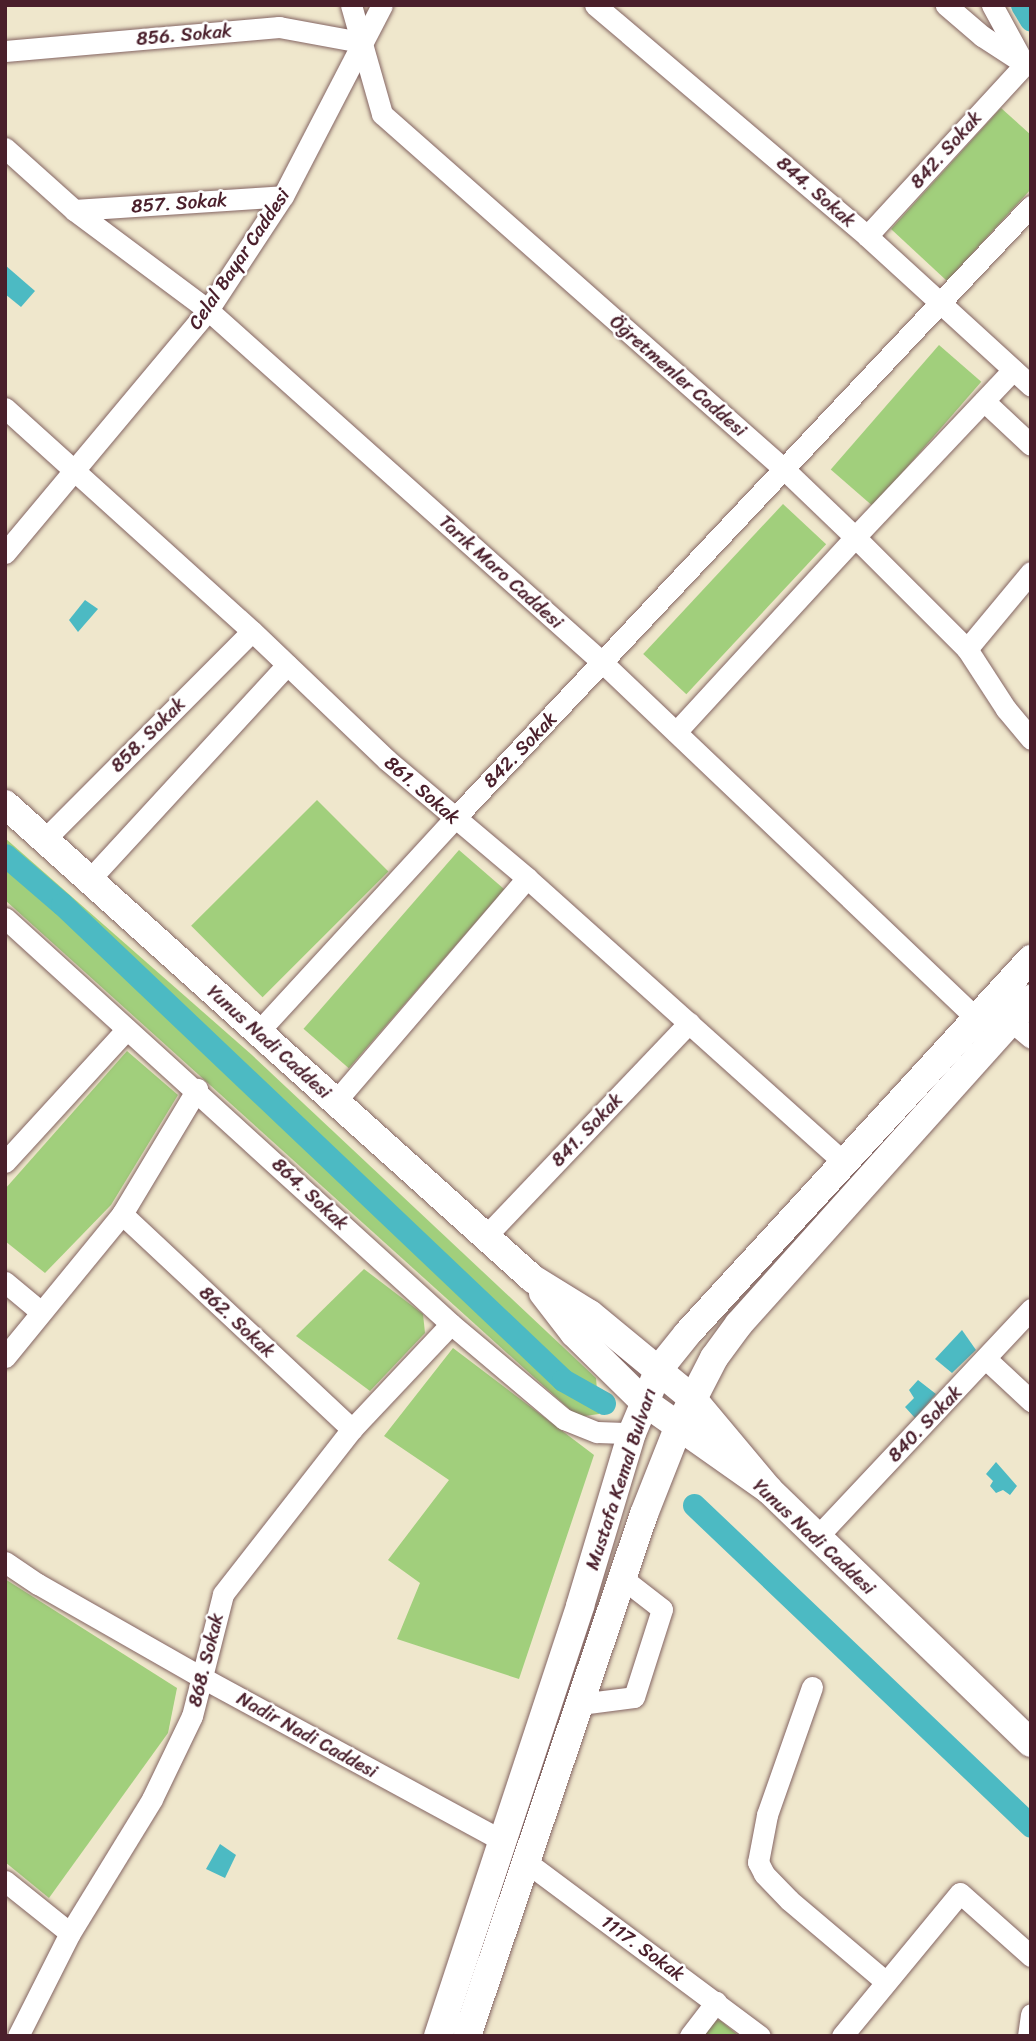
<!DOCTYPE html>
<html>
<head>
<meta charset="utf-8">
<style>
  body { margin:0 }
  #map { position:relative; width:1036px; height:2041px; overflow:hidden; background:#efe7cc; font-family:Sriracha,sans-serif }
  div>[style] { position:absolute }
  .green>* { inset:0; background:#a1cf7c; transform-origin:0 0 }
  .water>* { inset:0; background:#4cbac3 }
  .canal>* { height:23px; margin:-11.5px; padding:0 11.5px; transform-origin:11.5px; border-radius:11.5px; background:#4cbac3 }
  .roads { filter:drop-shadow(0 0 2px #846563) drop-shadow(0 0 2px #846563) }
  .minor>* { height:21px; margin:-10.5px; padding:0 10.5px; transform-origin:10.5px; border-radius:10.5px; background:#fff }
  .major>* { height:28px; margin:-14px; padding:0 14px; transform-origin:14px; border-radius:14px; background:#fff }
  span { translate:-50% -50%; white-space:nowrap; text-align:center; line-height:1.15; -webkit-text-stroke:5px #fff; paint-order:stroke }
  .street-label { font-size:19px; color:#4a1f2b }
  .frame { position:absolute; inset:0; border:7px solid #4a1f2b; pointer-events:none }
</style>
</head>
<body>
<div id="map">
  <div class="green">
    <div style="clip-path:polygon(1001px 108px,1031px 135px,1031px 189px,947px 281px,891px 229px)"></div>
    <div style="left:939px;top:345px;width:56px;height:165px;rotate:41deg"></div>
    <div style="left:783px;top:504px;width:59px;height:205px;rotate:43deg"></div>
    <div style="left:317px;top:800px;width:101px;height:178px;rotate:45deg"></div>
    <div style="clip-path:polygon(5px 838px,252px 1055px,596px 1378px,599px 1414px,578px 1417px,5px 900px)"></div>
    <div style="left:459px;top:850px;width:60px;height:237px;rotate:41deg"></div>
    <div style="clip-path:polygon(127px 1051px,178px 1095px,111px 1205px,45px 1273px,5px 1241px,5px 1189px)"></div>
    <div style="clip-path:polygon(364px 1269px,423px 1314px,425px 1333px,370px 1391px,296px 1336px)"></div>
    <div style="clip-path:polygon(453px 1348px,594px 1455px,519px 1679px,397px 1639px,420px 1583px,388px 1560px,449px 1480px,384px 1436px)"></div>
    <div style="clip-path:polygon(5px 1579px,177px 1688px,168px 1733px,49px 1898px,5px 1862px)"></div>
    <div style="clip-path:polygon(717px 2020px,721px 2021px,739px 2036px,702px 2036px)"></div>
  </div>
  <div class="water">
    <div style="clip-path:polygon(5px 265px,35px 291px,21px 307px,5px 294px)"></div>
    <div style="clip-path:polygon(85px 600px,98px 609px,78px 632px,69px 620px)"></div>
    <div style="clip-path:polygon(962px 1330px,976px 1350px,952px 1373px,935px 1359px)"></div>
    <div style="clip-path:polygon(918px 1380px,936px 1394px,915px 1418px,905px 1407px,914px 1398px,909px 1390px)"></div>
    <div style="clip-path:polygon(996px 1462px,1017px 1486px,1010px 1495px,1003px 1490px,996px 1493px,990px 1486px,993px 1481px,986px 1474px)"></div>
    <div style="clip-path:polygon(220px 1844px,236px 1855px,225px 1878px,206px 1869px)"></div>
  </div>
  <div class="canal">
    <div style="left:1022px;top:5px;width:17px;rotate:59deg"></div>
    <div style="left:5px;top:855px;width:75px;rotate:40.7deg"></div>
    <div style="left:62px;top:904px;width:691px;rotate:43.53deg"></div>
    <div style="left:563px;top:1380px;width:47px;rotate:29.3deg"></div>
    <div style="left:694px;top:1505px;width:465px;rotate:43.6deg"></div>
  </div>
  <div class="roads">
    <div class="minor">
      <div style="left:351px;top:5px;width:113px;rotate:74.1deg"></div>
      <div style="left:382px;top:114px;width:536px;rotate:41.45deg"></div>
      <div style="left:784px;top:469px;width:98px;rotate:43.8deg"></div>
      <div style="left:855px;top:537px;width:158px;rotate:45deg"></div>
      <div style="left:967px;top:649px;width:72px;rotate:57deg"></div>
      <div style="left:1006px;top:709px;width:39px;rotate:50deg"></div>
      <div style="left:595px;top:5px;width:357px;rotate:40.3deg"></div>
      <div style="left:867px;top:236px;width:222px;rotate:42.4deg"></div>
      <div style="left:992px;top:5px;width:63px;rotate:61.4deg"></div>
      <div style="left:5px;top:51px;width:275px;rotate:-5deg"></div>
      <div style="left:279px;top:27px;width:83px;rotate:10.4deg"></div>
      <div style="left:5px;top:148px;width:93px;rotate:41.9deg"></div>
      <div style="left:74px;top:210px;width:167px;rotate:36.7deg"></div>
      <div style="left:208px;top:310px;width:530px;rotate:41.79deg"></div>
      <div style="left:603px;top:663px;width:515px;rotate:43.58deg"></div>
      <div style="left:74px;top:210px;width:209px;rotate:-3.8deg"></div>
      <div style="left:867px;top:236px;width:234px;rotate:-47.4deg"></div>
      <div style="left:1025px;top:64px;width:51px;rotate:-146.9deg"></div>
      <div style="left:982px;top:36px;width:48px;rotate:-139.3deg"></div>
      <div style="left:984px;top:401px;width:64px;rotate:43.1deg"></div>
      <div style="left:5px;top:408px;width:333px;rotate:42.1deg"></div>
      <div style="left:252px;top:631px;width:187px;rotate:43.7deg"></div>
      <div style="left:387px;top:760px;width:183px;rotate:40.1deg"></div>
      <div style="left:527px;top:878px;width:428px;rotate:41.9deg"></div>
      <div style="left:5px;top:553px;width:317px;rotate:-50.1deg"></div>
      <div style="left:208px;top:310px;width:136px;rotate:-56.7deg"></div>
      <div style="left:283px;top:196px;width:215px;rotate:-62.6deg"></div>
      <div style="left:967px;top:649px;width:100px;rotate:-50.3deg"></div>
      <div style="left:676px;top:732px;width:265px;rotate:-47.4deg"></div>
      <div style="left:855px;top:537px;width:230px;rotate:-46.6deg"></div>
      <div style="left:45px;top:839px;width:293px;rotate:-45.1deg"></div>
      <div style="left:90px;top:879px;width:291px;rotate:-47.4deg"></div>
      <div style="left:5px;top:918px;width:603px;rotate:42.31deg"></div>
      <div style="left:451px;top:1324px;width:148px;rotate:40.1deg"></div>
      <div style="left:564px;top:1419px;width:35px;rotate:22deg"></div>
      <div style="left:597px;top:1432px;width:35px;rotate:2deg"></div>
      <div style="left:1011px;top:1021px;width:26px;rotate:40deg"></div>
      <div style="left:258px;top:1032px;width:289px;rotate:-47.4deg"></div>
      <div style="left:454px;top:819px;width:842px;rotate:-46.73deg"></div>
      <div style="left:335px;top:1102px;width:295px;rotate:-49.4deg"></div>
      <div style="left:5px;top:1162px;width:180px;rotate:-47.5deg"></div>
      <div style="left:122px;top:1214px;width:315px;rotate:43.1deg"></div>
      <div style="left:485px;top:1237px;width:296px;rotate:-46.4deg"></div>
      <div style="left:5px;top:1282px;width:47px;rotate:39.8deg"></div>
      <div style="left:5px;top:1357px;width:185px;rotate:-50.7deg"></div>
      <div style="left:122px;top:1214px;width:146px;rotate:-59deg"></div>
      <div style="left:986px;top:1359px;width:62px;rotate:43deg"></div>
      <div style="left:817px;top:1537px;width:313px;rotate:-46.8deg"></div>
      <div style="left:5px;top:1562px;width:40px;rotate:34deg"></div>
      <div style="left:38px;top:1584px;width:188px;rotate:29.7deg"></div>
      <div style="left:201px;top:1677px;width:344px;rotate:28.5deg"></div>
      <div style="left:812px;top:1687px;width:136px;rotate:109.4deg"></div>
      <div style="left:767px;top:1815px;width:48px;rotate:100.8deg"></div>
      <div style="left:758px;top:1862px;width:13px;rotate:63deg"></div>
      <div style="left:764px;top:1874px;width:36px;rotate:46deg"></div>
      <div style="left:789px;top:1900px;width:127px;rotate:40.2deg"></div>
      <div style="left:580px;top:1704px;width:54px;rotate:-7.4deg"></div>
      <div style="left:634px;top:1697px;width:92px;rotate:-72.3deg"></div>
      <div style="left:662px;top:1609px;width:51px;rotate:-142.2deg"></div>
      <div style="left:525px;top:1861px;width:293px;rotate:36.7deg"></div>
      <div style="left:5px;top:1881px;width:83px;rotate:38.7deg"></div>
      <div style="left:18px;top:2036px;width:115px;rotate:-63.2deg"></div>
      <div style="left:70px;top:1933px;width:157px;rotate:-58.5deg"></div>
      <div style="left:152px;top:1799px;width:92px;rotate:-64.3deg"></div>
      <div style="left:192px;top:1716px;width:126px;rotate:-75.7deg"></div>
      <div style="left:223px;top:1594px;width:209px;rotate:-52deg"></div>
      <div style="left:352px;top:1429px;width:144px;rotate:-46.7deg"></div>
      <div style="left:690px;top:2036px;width:43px;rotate:-52.6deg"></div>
      <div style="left:842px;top:2036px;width:185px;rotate:-50.5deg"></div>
      <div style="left:960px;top:1893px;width:95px;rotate:41.6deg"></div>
      <div style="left:1028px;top:2036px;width:22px;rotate:-82deg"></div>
    </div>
    <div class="major">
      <div style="left:5px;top:804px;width:710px;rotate:41.98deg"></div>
      <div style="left:533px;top:1279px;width:67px;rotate:31.6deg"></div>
      <div style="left:590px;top:1314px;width:132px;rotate:39.5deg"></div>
      <div style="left:692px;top:1398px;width:120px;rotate:50.1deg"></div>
      <div style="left:543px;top:1293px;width:51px;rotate:52.2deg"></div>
      <div style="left:574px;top:1333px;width:97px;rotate:44.6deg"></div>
      <div style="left:643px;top:1401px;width:154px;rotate:35.2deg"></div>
      <div style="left:769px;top:1490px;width:364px;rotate:44deg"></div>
      <div style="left:438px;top:2036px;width:453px;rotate:-71.7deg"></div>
      <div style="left:580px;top:1606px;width:181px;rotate:-73.3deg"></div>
      <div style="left:632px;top:1433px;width:69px;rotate:-67.1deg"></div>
      <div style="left:659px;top:1369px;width:45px;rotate:-51.3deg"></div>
      <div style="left:687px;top:1334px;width:509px;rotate:-47.47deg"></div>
      <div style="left:467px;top:2036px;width:551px;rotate:-71.27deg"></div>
      <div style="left:644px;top:1514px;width:92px;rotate:-68.4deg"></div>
      <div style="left:678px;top:1428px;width:79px;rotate:-62.8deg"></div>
      <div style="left:714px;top:1358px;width:42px;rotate:-53.7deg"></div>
      <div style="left:739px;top:1324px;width:437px;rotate:-48.1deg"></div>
    </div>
  </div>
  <div class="street-label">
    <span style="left:184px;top:35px;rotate:-5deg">856. Sokak</span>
    <span style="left:946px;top:150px;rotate:-48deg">842. Sokak</span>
    <span style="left:816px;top:192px;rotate:41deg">844. Sokak</span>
    <span style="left:179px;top:203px;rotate:-4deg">857. Sokak</span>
    <span style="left:239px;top:259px;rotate:-56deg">Celal Bayar Caddesi</span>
    <span style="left:678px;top:376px;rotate:41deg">Öğretmenler Caddesi</span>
    <span style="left:501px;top:572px;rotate:42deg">Tarık Maro Caddesi</span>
    <span style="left:148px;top:735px;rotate:-45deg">858. Sokak</span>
    <span style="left:520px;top:750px;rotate:-46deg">842. Sokak</span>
    <span style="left:422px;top:790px;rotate:41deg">861. Sokak</span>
    <span style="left:269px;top:1042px;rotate:42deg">Yunus Nadi Caddesi</span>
    <span style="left:587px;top:1130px;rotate:-46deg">841. Sokak</span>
    <span style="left:310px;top:1194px;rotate:43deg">864. Sokak</span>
    <span style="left:237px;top:1322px;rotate:43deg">862. Sokak</span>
    <span style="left:925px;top:1424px;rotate:-46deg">840. Sokak</span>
    <span style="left:621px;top:1479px;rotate:-72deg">Mustafa Kemal Bulvarı</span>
    <span style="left:814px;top:1537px;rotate:43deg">Yunus Nadi Caddesi</span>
    <span style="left:206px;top:1660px;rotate:-76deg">868. Sokak</span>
    <span style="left:307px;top:1735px;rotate:29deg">Nadir Nadi Caddesi</span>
    <span style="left:643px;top:1948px;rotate:36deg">1117. Sokak</span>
  </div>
  <div class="frame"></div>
</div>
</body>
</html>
